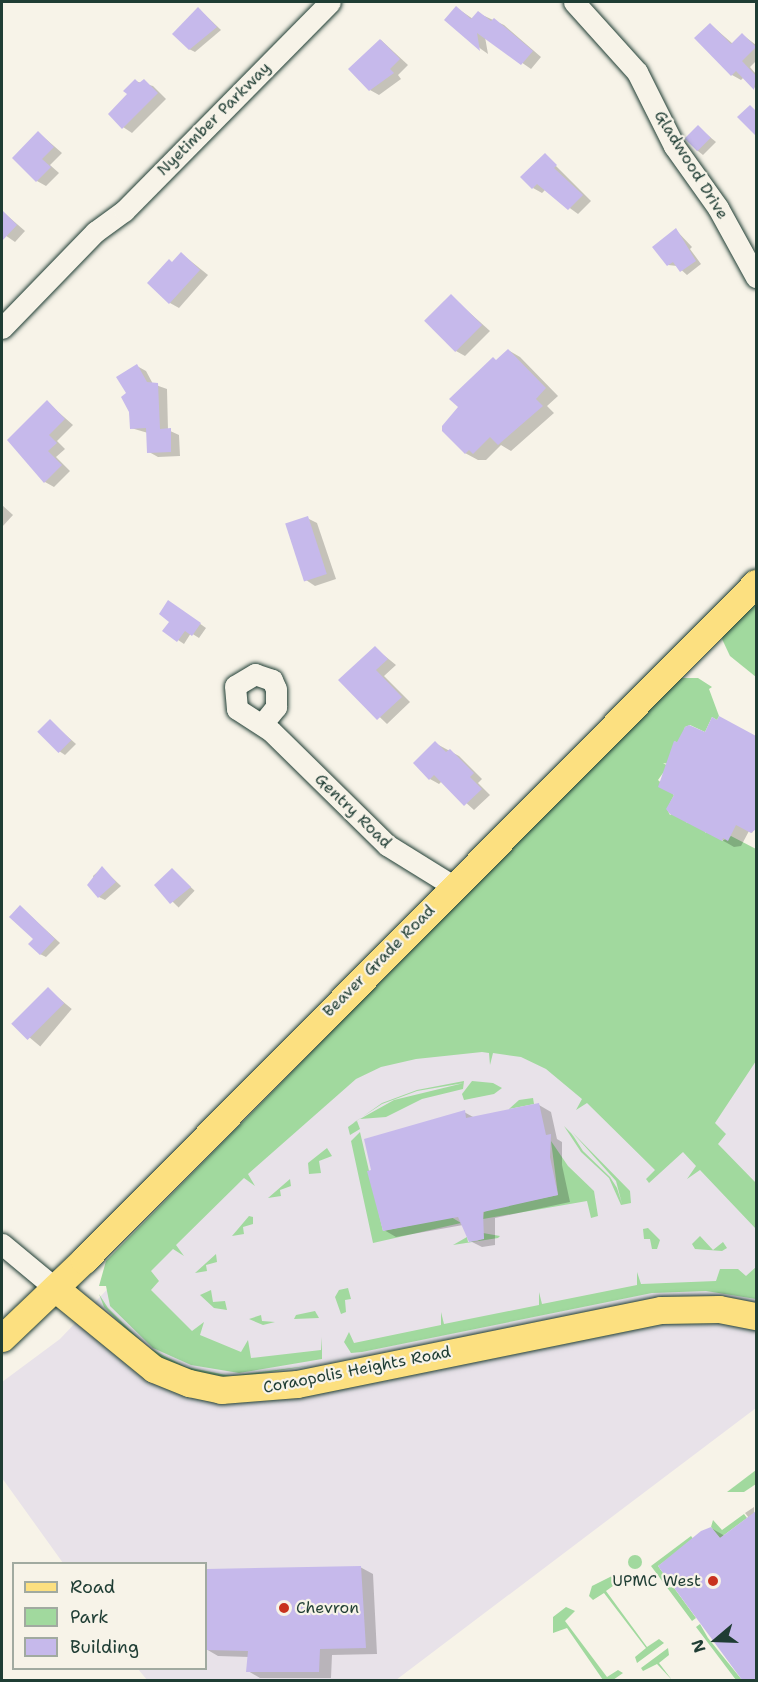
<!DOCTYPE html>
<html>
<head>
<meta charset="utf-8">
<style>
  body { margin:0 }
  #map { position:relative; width:758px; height:1682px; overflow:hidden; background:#f7f3e8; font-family:"Shantell Sans",sans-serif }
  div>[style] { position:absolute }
  .built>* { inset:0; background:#e8e2e9 }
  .green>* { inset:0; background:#a1d99e }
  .round { border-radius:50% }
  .shadow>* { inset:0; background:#0003; transform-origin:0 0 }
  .building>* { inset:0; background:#c6b9eb; transform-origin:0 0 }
  .roads { filter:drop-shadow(0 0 2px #1f3d34) drop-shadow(0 0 2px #1f3d34) }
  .minor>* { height:21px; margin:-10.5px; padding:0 10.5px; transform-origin:10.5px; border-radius:10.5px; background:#f7f3e8 }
  .major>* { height:27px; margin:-13.5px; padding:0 13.5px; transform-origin:13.5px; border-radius:13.5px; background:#fce080 }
  .dots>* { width:16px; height:16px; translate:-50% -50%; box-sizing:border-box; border:3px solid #f7f3e8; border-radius:50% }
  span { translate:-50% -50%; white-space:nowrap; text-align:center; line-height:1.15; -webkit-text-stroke:4.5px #f7f3e8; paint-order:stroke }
  .street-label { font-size:16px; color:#1f3d34 }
  .poi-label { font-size:16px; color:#1f3d34 }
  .right { translate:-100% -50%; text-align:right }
  .left { translate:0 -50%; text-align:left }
  .frame { position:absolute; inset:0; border:3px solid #1f3d34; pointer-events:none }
  .legend { position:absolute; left:12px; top:1562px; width:195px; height:108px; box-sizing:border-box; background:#f7f3e8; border:2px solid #a1aaa0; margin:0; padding:8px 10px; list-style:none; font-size:18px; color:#1f3d34 }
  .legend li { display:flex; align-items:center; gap:12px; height:30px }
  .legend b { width:30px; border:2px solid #a1aaa0 }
  .north { position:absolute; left:686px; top:1610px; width:60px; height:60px; -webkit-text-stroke:4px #f7f3e8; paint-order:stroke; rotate:251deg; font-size:16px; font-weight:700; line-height:24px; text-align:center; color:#1f3d34 }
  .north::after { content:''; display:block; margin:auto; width:21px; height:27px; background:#1f3d34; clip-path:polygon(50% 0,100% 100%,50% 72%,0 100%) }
</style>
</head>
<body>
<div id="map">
  <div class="built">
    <div style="clip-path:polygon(355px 1029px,756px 1048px,756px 1408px,396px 1680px,147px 1680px,138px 1669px,206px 1668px,206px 1564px,63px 1563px,2px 1478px,2px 1382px,60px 1339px)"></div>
  </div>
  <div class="green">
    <div style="clip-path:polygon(756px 597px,756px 677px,730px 656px,722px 639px,724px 632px)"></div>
    <div style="clip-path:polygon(679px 678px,698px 678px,712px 687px,709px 689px,719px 716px,717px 720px,712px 717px,705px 732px,690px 725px,685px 727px,680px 744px,674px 741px,679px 746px,670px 764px,663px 763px,668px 766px,658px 780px,674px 795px,667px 809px,670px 815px,673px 813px,686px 819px,686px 823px,688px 820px,706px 829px,705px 833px,708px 830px,721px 837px,722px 841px,731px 836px,756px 849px,756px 1061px,715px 1123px,726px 1134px,718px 1144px,756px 1183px,756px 1229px,700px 1170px,687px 1179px,696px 1166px,683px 1152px,649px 1183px,646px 1179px,655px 1170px,587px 1103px,576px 1110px,582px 1099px,546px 1069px,521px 1057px,493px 1053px,490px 1065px,489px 1053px,482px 1052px,416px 1059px,381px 1067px,356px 1079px,248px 1174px,255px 1186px,244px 1178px,176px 1245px,184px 1256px,173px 1249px,151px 1271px,159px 1281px,151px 1290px,192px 1331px,204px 1322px,200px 1335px,241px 1352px,248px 1340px,251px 1358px,321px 1350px,322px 1337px,322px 1359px,239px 1373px,191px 1365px,153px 1348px,110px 1306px,106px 1286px,99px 1286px,106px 1261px)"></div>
    <div style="clip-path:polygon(464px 1081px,463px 1089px,422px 1099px,386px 1117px,360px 1119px,394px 1100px,464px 1083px,417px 1091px,382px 1104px,353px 1123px,357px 1121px,360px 1129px,350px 1135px,348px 1127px,382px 1103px,417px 1090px)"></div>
    <div style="clip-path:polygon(472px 1081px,493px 1083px,502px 1088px,494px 1094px,464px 1100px,462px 1094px)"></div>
    <div style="clip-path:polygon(533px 1098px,534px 1104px,509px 1109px,519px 1100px)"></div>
    <div style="clip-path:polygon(564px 1126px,571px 1133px,574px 1137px,583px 1151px,610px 1177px,617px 1188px,622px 1204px,616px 1181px,572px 1132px,630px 1191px,631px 1203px,621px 1205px,609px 1178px,581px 1152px)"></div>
    <div style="clip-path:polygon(360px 1132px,383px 1231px,451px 1217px,461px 1223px,373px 1243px,351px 1141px)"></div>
    <div style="clip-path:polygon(551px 1141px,568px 1166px,594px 1191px,598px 1216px,591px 1218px,587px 1201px,483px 1219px,484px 1212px,490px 1209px,558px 1195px)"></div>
    <div style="clip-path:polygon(327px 1148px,332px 1156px,319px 1161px,321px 1173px,309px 1174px,308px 1163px)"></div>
    <div style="clip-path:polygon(290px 1179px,291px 1186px,280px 1190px,281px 1196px,268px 1198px)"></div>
    <div style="clip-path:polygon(249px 1216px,253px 1217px,253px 1224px,243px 1227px,244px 1234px,232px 1236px)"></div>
    <div style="clip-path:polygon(648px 1228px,660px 1240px,657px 1249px,652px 1249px,650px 1239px,644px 1239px,643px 1229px)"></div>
    <div style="clip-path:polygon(483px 1233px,500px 1236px,498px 1238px,453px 1245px,467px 1237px,468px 1242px,477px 1241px,484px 1238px)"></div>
    <div style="clip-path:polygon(700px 1236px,713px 1250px,723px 1242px,727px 1248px,722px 1251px,695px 1249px,692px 1244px)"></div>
    <div style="clip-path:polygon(216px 1254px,217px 1262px,206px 1265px,207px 1271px,195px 1273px)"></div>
    <div style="clip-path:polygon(756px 1267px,756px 1299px,706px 1291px,652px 1293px,362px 1352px,351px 1353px,344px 1342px,349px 1332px,354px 1343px,441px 1325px,441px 1312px,444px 1324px,539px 1305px,539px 1292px,542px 1304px,637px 1285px,637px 1272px,641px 1284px,716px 1281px,720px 1269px,738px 1269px,746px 1276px)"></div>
    <div style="clip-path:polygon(348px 1288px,351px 1299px,345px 1300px,346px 1312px,341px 1314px,335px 1297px,339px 1290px)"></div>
    <div style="clip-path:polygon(211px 1290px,213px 1302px,225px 1301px,227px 1310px,214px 1308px,200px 1295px)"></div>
    <div style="clip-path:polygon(99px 1294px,108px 1308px,147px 1347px,186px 1367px,231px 1376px,314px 1365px,232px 1378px,196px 1372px,161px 1358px,141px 1344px,104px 1307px)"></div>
    <div style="clip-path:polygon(315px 1311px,319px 1318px,294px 1319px,296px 1315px)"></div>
    <div style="clip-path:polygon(261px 1315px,262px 1321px,275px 1322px,263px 1325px,249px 1319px)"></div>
    <div style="clip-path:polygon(756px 1470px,756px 1484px,744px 1492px,727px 1492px)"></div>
    <div style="clip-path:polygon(744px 1514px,747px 1518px,720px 1538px,711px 1527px,713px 1520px,722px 1530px)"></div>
    <div style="clip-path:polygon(691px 1536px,694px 1540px,658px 1566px,696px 1618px,692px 1621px,651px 1566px)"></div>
    <div class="round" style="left:628px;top:1555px;width:14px;height:14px"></div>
    <div style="clip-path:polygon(612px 1576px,617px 1583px,606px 1591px,647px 1647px,659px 1639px,664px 1643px,637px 1663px,635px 1657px,646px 1648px,604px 1593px,593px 1600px,589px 1596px,592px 1586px)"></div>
    <div style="clip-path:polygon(566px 1607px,575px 1611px,565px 1621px,607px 1677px,618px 1670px,623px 1673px,613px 1680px,603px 1680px,567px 1628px,553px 1633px,553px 1617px)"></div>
    <div style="clip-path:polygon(700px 1624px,708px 1638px,742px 1680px,736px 1680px,696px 1627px)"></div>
    <div style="clip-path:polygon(668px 1648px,669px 1655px,659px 1663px,672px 1680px,657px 1664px,643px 1671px,641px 1668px)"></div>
  </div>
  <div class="shadow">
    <div style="clip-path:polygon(457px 8px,473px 19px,478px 13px,504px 25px,541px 57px,531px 69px,485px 37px,488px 54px,481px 49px,446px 20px)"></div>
    <div style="clip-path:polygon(199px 9px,221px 30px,195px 52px,189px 49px)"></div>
    <div style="clip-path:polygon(710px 24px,733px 44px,743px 35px,756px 45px,756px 61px,750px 67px,756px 74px,756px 89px,744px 77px,741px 80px,732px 75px)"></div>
    <div style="clip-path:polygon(381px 40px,408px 65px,398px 75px,401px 79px,379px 95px,370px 90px)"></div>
    <div style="clip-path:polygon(135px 81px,153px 86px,166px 99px,132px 133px,123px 127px)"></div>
    <div style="clip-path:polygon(698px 127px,716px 142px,703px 155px,698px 151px)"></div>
    <div style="clip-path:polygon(39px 133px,62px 153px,50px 165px,59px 173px,46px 186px,37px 181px)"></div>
    <div style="clip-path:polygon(545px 155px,591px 201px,578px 214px,545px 190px,542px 193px,533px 188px)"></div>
    <div style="clip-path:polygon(2px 211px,25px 231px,15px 242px,2px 233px)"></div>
    <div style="clip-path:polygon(676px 230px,692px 247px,690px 249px,701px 264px,687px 275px,677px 266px,668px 265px)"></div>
    <div style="clip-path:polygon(182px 254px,208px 275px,179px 308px,170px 303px,173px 263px)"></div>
    <div style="clip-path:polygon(451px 296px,490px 331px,465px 356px,456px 351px)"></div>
    <div style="clip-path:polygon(508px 350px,520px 357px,558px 396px,547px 406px,554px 413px,511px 451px,501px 445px,486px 460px,478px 460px,465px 453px,497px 361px)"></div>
    <div style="clip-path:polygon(137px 366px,146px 371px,153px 384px,167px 389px,168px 430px,179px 435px,180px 456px,158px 457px,149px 452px,148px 433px,131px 428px,128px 394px)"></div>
    <div style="clip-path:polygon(47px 402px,73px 425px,57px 441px,65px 449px,56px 457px,70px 471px,54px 487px,45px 482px)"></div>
    <div style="clip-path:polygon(2px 505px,13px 515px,2px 527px)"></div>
    <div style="clip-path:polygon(307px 518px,317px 523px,336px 579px,315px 586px,306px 580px)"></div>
    <div style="clip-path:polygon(174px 605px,206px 628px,199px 638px,191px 633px,184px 644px,178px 640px,171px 621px)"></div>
    <div style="clip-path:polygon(375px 648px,396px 665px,384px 676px,410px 702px,387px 724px,341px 680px)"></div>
    <div style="clip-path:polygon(719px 718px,756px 738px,756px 826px,752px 833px,749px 831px,741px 846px,734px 847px,668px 809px,705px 734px)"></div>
    <div style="clip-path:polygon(50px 721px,76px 744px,65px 755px,59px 751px)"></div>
    <div style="clip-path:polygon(435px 743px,459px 756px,482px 779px,478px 783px,490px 795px,474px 810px,442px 781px,439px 784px,430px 779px)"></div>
    <div style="clip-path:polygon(102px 868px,121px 886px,105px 900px,99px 897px,93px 876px)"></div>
    <div style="left:173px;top:870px;width:30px;height:23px;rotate:44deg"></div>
    <div style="clip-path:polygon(21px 907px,60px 943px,46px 957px,40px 954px)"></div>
    <div style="left:48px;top:989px;width:31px;height:49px;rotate:40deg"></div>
    <div style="clip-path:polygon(539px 1105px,551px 1112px,557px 1139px,562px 1142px,562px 1165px,570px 1202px,495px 1218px,495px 1245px,482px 1247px,470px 1241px,463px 1225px,396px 1237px,384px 1230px,464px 1112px,475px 1118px)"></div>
    <div style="clip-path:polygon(754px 1507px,756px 1680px,744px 1680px,660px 1567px,711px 1528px,725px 1536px,749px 1518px,745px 1513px)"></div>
    <div style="clip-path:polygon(360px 1567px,373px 1574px,377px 1654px,332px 1655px,331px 1678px,260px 1678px,248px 1671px,249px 1657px,218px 1656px,206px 1649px,207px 1571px)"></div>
  </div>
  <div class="building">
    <div style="clip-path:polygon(456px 6px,471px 19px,478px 11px,491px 21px,494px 18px,533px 51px,521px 65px,477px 33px,480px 51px,444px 20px)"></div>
    <div style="clip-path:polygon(198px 7px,217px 27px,189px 50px,172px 34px)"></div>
    <div style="clip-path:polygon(710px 23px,731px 44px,742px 33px,756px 47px,742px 61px,756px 76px,754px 90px,736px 71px,731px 76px,694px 38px)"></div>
    <div style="clip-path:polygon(380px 39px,400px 59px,390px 69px,394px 73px,369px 91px,348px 69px)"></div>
    <div style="clip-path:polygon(135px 79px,139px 83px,144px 79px,158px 93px,122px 129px,108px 114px,127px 94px,123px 91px)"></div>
    <div style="clip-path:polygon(750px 105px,756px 111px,756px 136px,737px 117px)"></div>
    <div style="left:698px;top:125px;width:18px;height:19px;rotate:45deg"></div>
    <div style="clip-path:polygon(38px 131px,54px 147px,42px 159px,51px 167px,36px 182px,12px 158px)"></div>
    <div style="clip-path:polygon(545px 153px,557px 165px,554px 168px,583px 195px,568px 210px,537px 184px,532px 189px,520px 177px)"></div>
    <div style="clip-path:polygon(2px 210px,17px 225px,2px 241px)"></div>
    <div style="clip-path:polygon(676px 228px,696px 261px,680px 272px,673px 262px,667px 266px,652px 247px)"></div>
    <div style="clip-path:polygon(181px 252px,200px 270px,169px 304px,147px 283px,169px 259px,172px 262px)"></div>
    <div style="left:451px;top:294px;width:44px;height:38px;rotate:45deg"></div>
    <div style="clip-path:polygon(508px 349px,546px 388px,536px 399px,543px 406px,498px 445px,490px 437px,473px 454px,469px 450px,465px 454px,442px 431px,442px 426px,458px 407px,449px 399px,493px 357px,496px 360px)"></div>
    <div style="clip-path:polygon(137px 364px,147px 382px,158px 383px,160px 429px,171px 428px,171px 452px,147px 453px,146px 428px,130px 429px,129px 412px,121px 397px,126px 393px,116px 377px)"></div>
    <div style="clip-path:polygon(47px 400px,65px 419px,49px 435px,57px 443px,48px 451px,62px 465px,44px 483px,7px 440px)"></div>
    <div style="left:308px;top:516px;width:61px;height:24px;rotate:72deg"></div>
    <div style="clip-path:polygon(168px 600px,201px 623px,192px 636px,185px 631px,177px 642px,162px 631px,169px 622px,159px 614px)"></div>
    <div style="clip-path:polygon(375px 646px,388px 659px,376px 670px,402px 697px,377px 720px,338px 680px)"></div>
    <div style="clip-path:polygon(719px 716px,756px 736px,756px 829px,751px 833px,736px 825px,728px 841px,723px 838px,722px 841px,670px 814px,666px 809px,674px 795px,658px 787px,674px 741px,677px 742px,685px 727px,689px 725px,705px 732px,712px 717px,717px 720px)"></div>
    <div style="left:50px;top:719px;width:30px;height:18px;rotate:45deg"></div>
    <div style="clip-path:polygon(435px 741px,446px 752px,450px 749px,474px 773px,470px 777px,482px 789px,464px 806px,434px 775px,429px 780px,413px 763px)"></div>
    <div style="clip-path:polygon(102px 866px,116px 882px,98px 898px,87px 885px)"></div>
    <div style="clip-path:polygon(172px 868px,191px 887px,170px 904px,154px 885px)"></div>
    <div style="clip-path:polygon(20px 905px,55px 939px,40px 955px,28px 944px,33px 939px,9px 917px)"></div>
    <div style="left:48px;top:987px;width:23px;height:52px;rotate:45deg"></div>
    <div style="clip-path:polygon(539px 1103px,546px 1135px,551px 1134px,550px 1157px,558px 1195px,483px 1212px,484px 1239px,469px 1242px,458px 1217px,383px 1231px,367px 1171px,371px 1170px,364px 1139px,465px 1110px,466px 1118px)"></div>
    <div style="clip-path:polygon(756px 1511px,756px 1680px,742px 1680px,658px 1566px,701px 1531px,711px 1527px,720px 1538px)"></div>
    <div style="clip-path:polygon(361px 1566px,366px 1648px,320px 1649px,319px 1672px,246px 1672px,248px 1651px,206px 1650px,206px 1569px)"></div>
  </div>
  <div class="roads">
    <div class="minor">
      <div style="left:574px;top:2px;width:94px;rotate:48deg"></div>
      <div style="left:637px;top:72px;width:83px;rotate:63.4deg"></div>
      <div style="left:674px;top:146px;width:76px;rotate:54.6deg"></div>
      <div style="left:718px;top:208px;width:79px;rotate:61.2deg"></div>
      <div style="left:2px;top:328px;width:134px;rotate:-45.9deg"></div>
      <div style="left:95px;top:232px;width:36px;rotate:-36deg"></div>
      <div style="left:124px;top:211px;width:293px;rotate:-45.4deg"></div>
      <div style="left:263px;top:723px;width:21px;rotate:-51deg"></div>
      <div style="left:276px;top:707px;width:18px;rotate:-90deg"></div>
      <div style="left:276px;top:689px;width:10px;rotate:-114deg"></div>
      <div style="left:272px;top:680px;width:18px;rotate:-161deg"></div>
      <div style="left:255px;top:674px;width:23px;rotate:149deg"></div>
      <div style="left:235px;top:686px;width:23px;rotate:85deg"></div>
      <div style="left:237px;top:709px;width:40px;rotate:32.9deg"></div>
      <div style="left:271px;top:731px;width:163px;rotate:44.5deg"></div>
      <div style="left:387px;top:845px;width:78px;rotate:31.8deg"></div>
      <div style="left:2px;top:1244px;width:69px;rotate:39.7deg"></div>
    </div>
    <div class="major">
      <div style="left:55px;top:1288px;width:128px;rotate:39.3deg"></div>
      <div style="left:154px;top:1369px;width:38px;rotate:22deg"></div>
      <div style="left:189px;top:1383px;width:33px;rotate:12deg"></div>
      <div style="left:221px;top:1390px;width:76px;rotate:-4.5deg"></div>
      <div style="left:297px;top:1384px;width:371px;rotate:-11.5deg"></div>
      <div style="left:661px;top:1310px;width:58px;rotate:-1deg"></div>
      <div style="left:719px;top:1309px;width:38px;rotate:11deg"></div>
      <div style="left:2px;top:1338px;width:113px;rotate:-43.6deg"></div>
      <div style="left:84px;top:1260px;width:954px;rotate:-45.21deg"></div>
    </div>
  </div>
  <div class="dots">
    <div style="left:713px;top:1581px;background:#c8321e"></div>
    <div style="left:284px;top:1608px;background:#c8321e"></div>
  </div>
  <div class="street-label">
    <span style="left:214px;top:119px;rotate:-45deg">Nyetimber Parkway</span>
    <span style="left:691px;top:165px;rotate:58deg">Gladwood Drive</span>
    <span style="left:353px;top:811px;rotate:44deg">Gentry Road</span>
    <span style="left:379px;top:961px;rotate:-45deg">Beaver Grade Road</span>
    <span style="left:357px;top:1370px;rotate:-11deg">Coraopolis Heights Road</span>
  </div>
  <div class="poi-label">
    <span class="right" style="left:701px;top:1581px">UPMC West</span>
    <span class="left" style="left:296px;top:1608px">Chevron</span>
  </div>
  <div class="frame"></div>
  <ul class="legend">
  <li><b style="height:8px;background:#fce080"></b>Road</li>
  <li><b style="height:16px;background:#a1d99e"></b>Park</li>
  <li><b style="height:16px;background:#c6b9eb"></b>Building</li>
  </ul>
  <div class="north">N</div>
</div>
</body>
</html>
